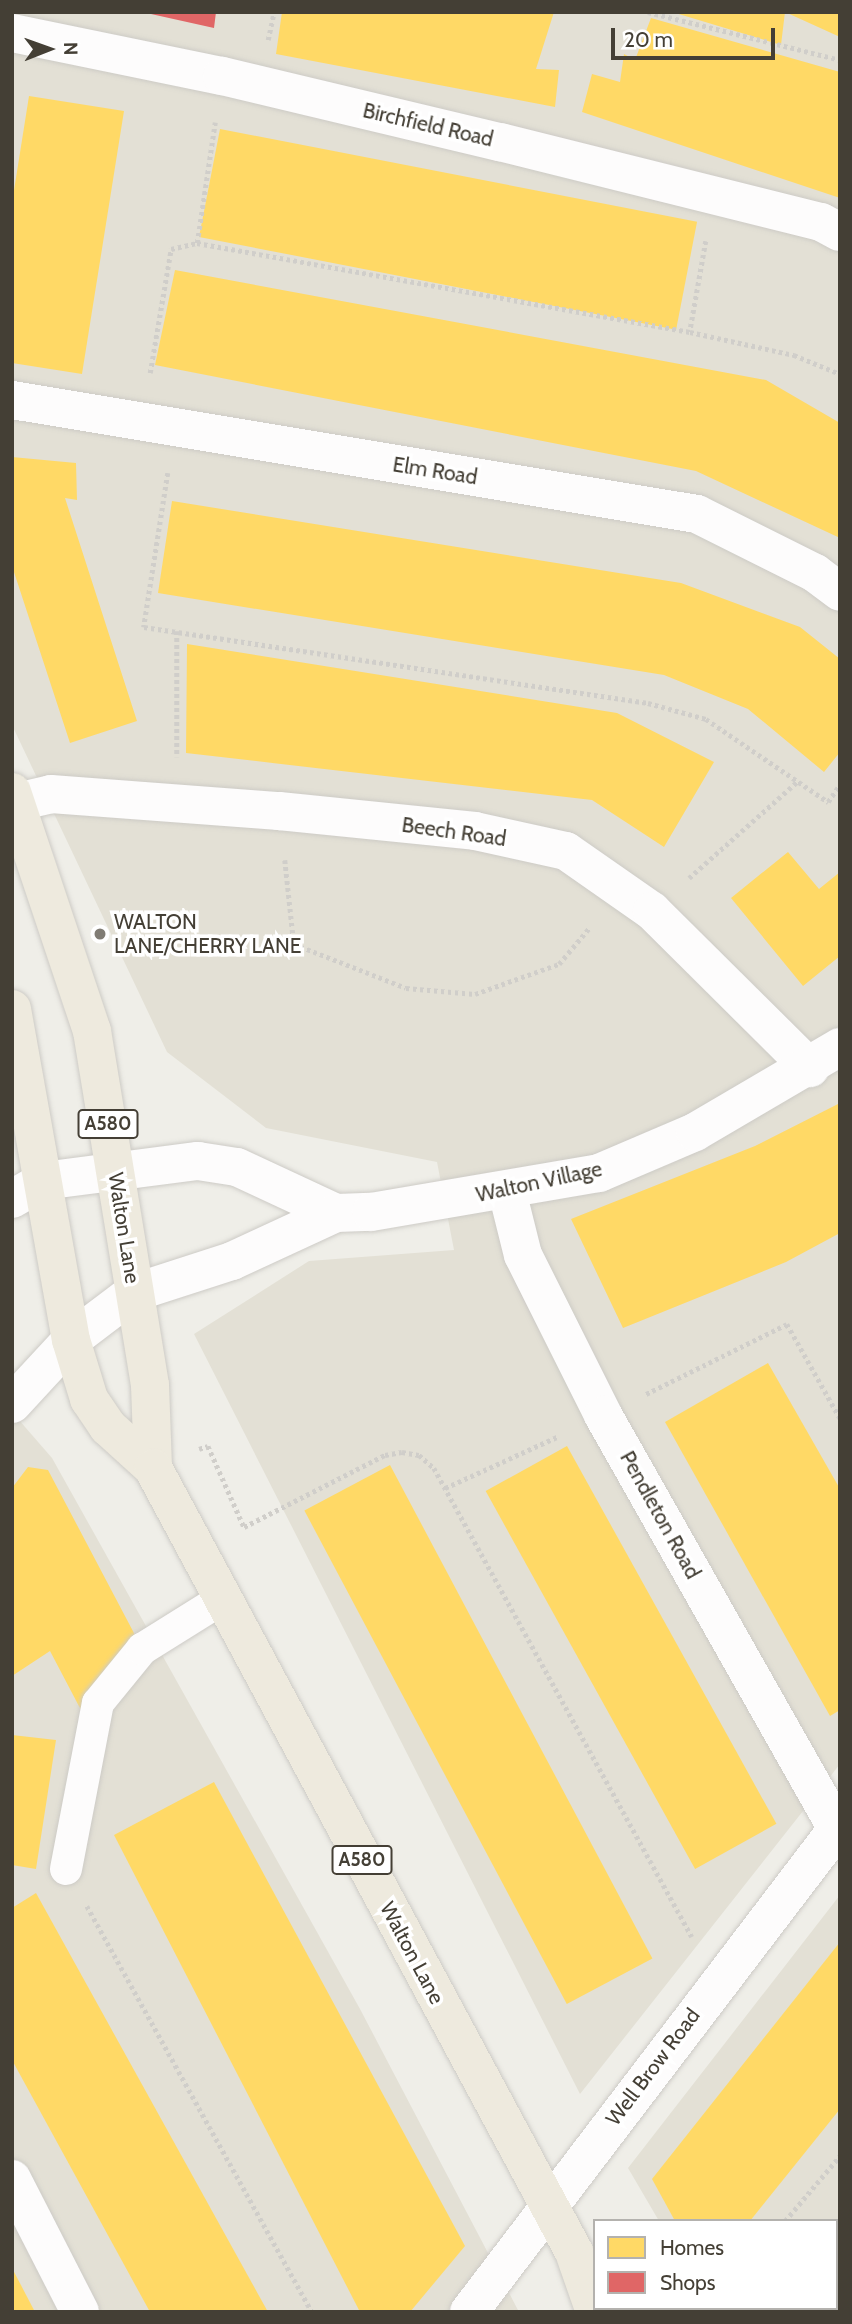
<!DOCTYPE html>
<html>
<head>
<meta charset="utf-8">
<style>
  body { margin:0 }
  #map { position:relative; width:852px; height:2324px; overflow:hidden; background:#efeee8; font-family:Cabin,sans-serif }
  div>[style] { position:absolute }
  .residential>* { inset:0; background:#e3e0d5 }
  .homes>* { inset:0; background:#ffd966; transform-origin:0 0 }
  .shops>* { inset:0; background:#e06666 }
  .path>* { height:4.5px; margin-top:-2.25px; transform-origin:0; background:repeating-linear-gradient(90deg,#d0ceca 0 3.5px,transparent 0 7px) }
  .roads { filter:drop-shadow(0 0 2px #cdcbc6) drop-shadow(0 0 2px #cdcbc6) }
  .service>* { height:32px; margin:-16px; padding:0 16px; transform-origin:16px; border-radius:16px; background:#fdfcfc }
  .minor>* { height:38px; margin:-19px; padding:0 19px; transform-origin:19px; border-radius:19px; background:#fdfcfc }
  .trunk>* { height:38px; margin:-19px; padding:0 19px; transform-origin:19px; border-radius:19px; background:#eeeade }
  .dots>* { width:19px; height:19px; translate:-50% -50%; box-sizing:border-box; border:4px solid #fff; border-radius:50% }
  span { translate:-50% -50%; white-space:nowrap; text-align:center; line-height:1.15; -webkit-text-stroke:7px #fff; paint-order:stroke }
  .shield-label span { padding:2px 5px; background:#fff; border:2px solid; border-radius:5px; -webkit-text-stroke-width:0 }
  .shield-label { font-size:19px; color:#443f35; font-weight:700 }
  .street-label { font-size:21px; color:#443f35 }
  .poi-label { font-size:21px; color:#443f35 }
  .left { translate:0 -50%; text-align:left }
  .frame { position:absolute; inset:0; border:14px solid #443f35; pointer-events:none }
  .legend { position:absolute; left:593px; top:2219px; width:245px; height:91px; box-sizing:border-box; background:#fff; border:2px solid #b4b2ae; margin:0; padding:9px 12px; list-style:none; font-size:21px; color:#443f35 }
  .legend li { display:flex; align-items:center; gap:14px; height:35px }
  .legend b { width:35px; border:2px solid #b4b2ae }
  .north { position:absolute; left:14px; top:14px; width:70px; height:70px; -webkit-text-stroke:5px #fff; paint-order:stroke; rotate:89deg; font-size:19px; font-weight:700; line-height:28px; text-align:center; color:#443f35 }
  .north::after { content:''; display:block; margin:auto; width:24px; height:32px; background:#443f35; clip-path:polygon(50% 0,100% 100%,50% 72%,0 100%) }
  .scale { position:absolute; left:611px; top:28px; width:164px; height:32px; box-sizing:border-box; border:4px solid #443f35; border-top:0; padding-left:9px; font-size:21px; line-height:24px; white-space:nowrap; color:#443f35; -webkit-text-stroke:5px #fff; paint-order:stroke }
</style>
</head>
<body>
<div id="map">
  <div class="residential">
    <div style="clip-path:polygon(12px 12px,840px 12px,840px 1764px,580px 2094px,194px 1334px,309px 1261px,454px 1250px,437px 1162px,266px 1128px,167px 1052px,12px 725px)"></div>
    <div style="clip-path:polygon(12px 1412px,52px 1458px,360px 2009px,519px 2312px,12px 2312px)"></div>
    <div style="clip-path:polygon(840px 1895px,840px 2312px,712px 2312px,710px 2308px,836px 2308px,836px 2221px,659px 2221px,628px 2168px)"></div>
  </div>
  <div class="homes">
    <div style="clip-path:polygon(282px 12px,554px 12px,536px 69px,559px 70px,555px 107px,276px 54px)"></div>
    <div style="clip-path:polygon(672px 12px,840px 12px,840px 37px,785px 12px,781px 45px)"></div>
    <div style="clip-path:polygon(651px 18px,840px 72px,840px 198px,582px 112px,592px 74px,620px 82px,624px 54px,635px 60px)"></div>
    <div style="clip-path:polygon(29px 96px,124px 111px,82px 374px,12px 363px,12px 203px)"></div>
    <div style="left:220px;top:129px;width:486px;height:110px;rotate:11deg"></div>
    <div style="clip-path:polygon(175px 270px,766px 380px,840px 423px,840px 538px,696px 471px,155px 365px)"></div>
    <div style="clip-path:polygon(12px 457px,76px 463px,77px 500px,65px 498px,137px 721px,70px 743px,12px 566px)"></div>
    <div style="clip-path:polygon(172px 501px,681px 583px,800px 627px,840px 659px,840px 752px,824px 772px,748px 709px,664px 675px,158px 593px)"></div>
    <div style="clip-path:polygon(187px 644px,617px 713px,714px 762px,664px 847px,592px 800px,186px 753px)"></div>
    <div style="clip-path:polygon(788px 852px,819px 889px,840px 872px,840px 956px,803px 986px,731px 898px)"></div>
    <div style="clip-path:polygon(840px 1103px,840px 1233px,786px 1262px,623px 1328px,571px 1219px,755px 1146px)"></div>
    <div style="clip-path:polygon(768px 1363px,840px 1489px,840px 1710px,830px 1716px,665px 1422px)"></div>
    <div style="left:567px;top:1446px;width:432px;height:93px;rotate:61deg"></div>
    <div style="left:390px;top:1465px;width:559px;height:97px;rotate:62deg"></div>
    <div style="clip-path:polygon(28px 1467px,48px 1470px,135px 1635px,81px 1710px,50px 1651px,12px 1676px,12px 1488px)"></div>
    <div style="clip-path:polygon(12px 1735px,56px 1740px,36px 1869px,12px 1865px)"></div>
    <div style="clip-path:polygon(214px 1782px,465px 2246px,410px 2312px,360px 2312px,114px 1835px)"></div>
    <div style="clip-path:polygon(36px 1893px,268px 2312px,150px 2312px,12px 2060px,12px 1908px)"></div>
    <div style="clip-path:polygon(840px 1942px,840px 2109px,750px 2221px,675px 2221px,652px 2179px)"></div>
    <div style="clip-path:polygon(12px 2268px,35px 2312px,12px 2312px)"></div>
  </div>
  <div class="shops">
    <div style="clip-path:polygon(142px 12px,216px 12px,214px 28px)"></div>
  </div>
  <div class="path">
    <div style="left:648px;top:12px;width:198px;rotate:14deg"></div>
    <div style="left:268px;top:40px;width:29px;rotate:-78deg"></div>
    <div style="left:706px;top:241px;width:92px;rotate:100deg"></div>
    <div style="left:690px;top:332px;width:107px;rotate:12.5deg"></div>
    <div style="left:794px;top:355px;width:50px;rotate:22.4deg"></div>
    <div style="left:197px;top:243px;width:501px;rotate:10.23deg"></div>
    <div style="left:150px;top:373px;width:126px;rotate:-80.4deg"></div>
    <div style="left:171px;top:249px;width:27px;rotate:-13deg"></div>
    <div style="left:197px;top:243px;width:122px;rotate:-81.5deg"></div>
    <div style="left:168px;top:473px;width:156px;rotate:98.9deg"></div>
    <div style="left:144px;top:627px;width:510px;rotate:8.58deg"></div>
    <div style="left:648px;top:703px;width:60px;rotate:15.4deg"></div>
    <div style="left:706px;top:719px;width:148px;rotate:34.2deg"></div>
    <div style="left:828px;top:802px;width:22px;rotate:-56deg"></div>
    <div style="left:177px;top:631px;width:126px;rotate:90deg"></div>
    <div style="left:285px;top:860px;width:84px;rotate:83.9deg"></div>
    <div style="left:294px;top:944px;width:120px;rotate:21.4deg"></div>
    <div style="left:406px;top:988px;width:69px;rotate:5deg"></div>
    <div style="left:475px;top:994px;width:89px;rotate:-19.7deg"></div>
    <div style="left:559px;top:964px;width:48px;rotate:-50deg"></div>
    <div style="left:689px;top:878px;width:146px;rotate:-41.7deg"></div>
    <div style="left:646px;top:1394px;width:157px;rotate:-26.4deg"></div>
    <div style="left:787px;top:1324px;width:108px;rotate:60.6deg"></div>
    <div style="left:199px;top:1449px;width:9px;rotate:-18deg"></div>
    <div style="left:208px;top:1446px;width:89px;rotate:66deg"></div>
    <div style="left:244px;top:1527px;width:158px;rotate:-27.1deg"></div>
    <div style="left:385px;top:1455px;width:17px;rotate:-10deg"></div>
    <div style="left:402px;top:1452px;width:17px;rotate:10deg"></div>
    <div style="left:419px;top:1455px;width:20px;rotate:41deg"></div>
    <div style="left:434px;top:1468px;width:535px;rotate:61.18deg"></div>
    <div style="left:445px;top:1488px;width:125px;rotate:-24.5deg"></div>
    <div style="left:87px;top:1906px;width:464px;rotate:61deg"></div>
    <div style="left:785px;top:2221px;width:85px;rotate:-49.8deg"></div>
    <div style="left:709px;top:2312px;width:5px;rotate:-53deg"></div>
  </div>
  <div class="roads">
    <div class="service">
      <div style="left:66px;top:1869px;width:169px;rotate:-79.1deg"></div>
      <div style="left:98px;top:1703px;width:70px;rotate:-50.8deg"></div>
      <div style="left:142px;top:1649px;width:94px;rotate:-32deg"></div>
    </div>
    <div class="minor">
      <div style="left:12px;top:33px;width:214px;rotate:11.6deg"></div>
      <div style="left:222px;top:76px;width:286px;rotate:13.4deg"></div>
      <div style="left:500px;top:142px;width:331px;rotate:14deg"></div>
      <div style="left:821px;top:222px;width:21px;rotate:28deg"></div>
      <div style="left:12px;top:400px;width:694px;rotate:9.45deg"></div>
      <div style="left:697px;top:514px;width:132px;rotate:26.6deg"></div>
      <div style="left:815px;top:573px;width:31px;rotate:37deg"></div>
      <div style="left:17px;top:802px;width:35px;rotate:-13deg"></div>
      <div style="left:51px;top:794px;width:229px;rotate:4.3deg"></div>
      <div style="left:279px;top:811px;width:197px;rotate:5.8deg"></div>
      <div style="left:475px;top:831px;width:93px;rotate:12.4deg"></div>
      <div style="left:566px;top:851px;width:105px;rotate:34.9deg"></div>
      <div style="left:652px;top:911px;width:223px;rotate:44.8deg"></div>
      <div style="left:507px;top:1191px;width:66px;rotate:76deg"></div>
      <div style="left:523px;top:1255px;width:179px;rotate:63.4deg"></div>
      <div style="left:603px;top:1415px;width:475px;rotate:60.5deg"></div>
      <div style="left:12px;top:1199px;width:36px;rotate:-30deg"></div>
      <div style="left:43px;top:1181px;width:156px;rotate:-7.4deg"></div>
      <div style="left:198px;top:1161px;width:39px;rotate:9deg"></div>
      <div style="left:237px;top:1167px;width:109px;rotate:24.9deg"></div>
      <div style="left:12px;top:1404px;width:87px;rotate:-47.3deg"></div>
      <div style="left:71px;top:1340px;width:78px;rotate:-37.2deg"></div>
      <div style="left:133px;top:1293px;width:104px;rotate:-17.9deg"></div>
      <div style="left:232px;top:1261px;width:115px;rotate:-24.8deg"></div>
      <div style="left:336px;top:1213px;width:35px;rotate:-2deg"></div>
      <div style="left:371px;top:1212px;width:231px;rotate:-9.7deg"></div>
      <div style="left:599px;top:1173px;width:104px;rotate:-23.1deg"></div>
      <div style="left:695px;top:1132px;width:168px;rotate:-30.4deg"></div>
      <div style="left:12px;top:2179px;width:149px;rotate:62.9deg"></div>
      <div style="left:469px;top:2312px;width:612px;rotate:-52.7deg"></div>
    </div>
    <div class="trunk">
      <div style="left:12px;top:792px;width:252px;rotate:71.5deg"></div>
      <div style="left:92px;top:1031px;width:359px;rotate:80.7deg"></div>
      <div style="left:150px;top:1385px;width:83px;rotate:87.9deg"></div>
      <div style="left:12px;top:1009px;width:336px;rotate:79.9deg"></div>
      <div style="left:71px;top:1340px;width:62px;rotate:73deg"></div>
      <div style="left:89px;top:1399px;width:34px;rotate:56deg"></div>
      <div style="left:108px;top:1427px;width:61px;rotate:42.3deg"></div>
      <div style="left:153px;top:1468px;width:890px;rotate:61.76deg"></div>
      <div style="left:574px;top:2252px;width:64px;rotate:70.7deg"></div>
      <div style="left:627px;top:2308px;width:5px;rotate:53deg"></div>
    </div>
  </div>
  <div class="dots">
    <div style="left:100px;top:934px;background:#807c74"></div>
  </div>
  <div class="shield-label">
    <span style="left:108px;top:1124px">A580</span>
    <span style="left:362px;top:1860px">A580</span>
  </div>
  <div class="street-label">
    <span style="left:428px;top:125px;rotate:13deg">Birchfield Road</span>
    <span style="left:435px;top:471px;rotate:9deg">Elm Road</span>
    <span style="left:454px;top:832px;rotate:8deg">Beech Road</span>
    <span style="left:539px;top:1182px;rotate:-12deg">Walton Village</span>
    <span style="left:124px;top:1228px;rotate:81deg">Walton Lane</span>
    <span style="left:660px;top:1515px;rotate:61deg">Pendleton Road</span>
    <span style="left:412px;top:1953px;rotate:62deg">Walton Lane</span>
    <span style="left:653px;top:2067px;rotate:-53deg">Well Brow Road</span>
  </div>
  <div class="poi-label">
    <span class="left" style="left:114px;top:934px">WALTON<br>LANE/CHERRY LANE</span>
  </div>
  <div class="frame"></div>
  <ul class="legend">
  <li><b style="height:19px;background:#ffd966"></b>Homes</li>
  <li><b style="height:19px;background:#e06666"></b>Shops</li>
  </ul>
  <div class="north">N</div>
  <div class="scale">20 m</div>
</div>
</body>
</html>
